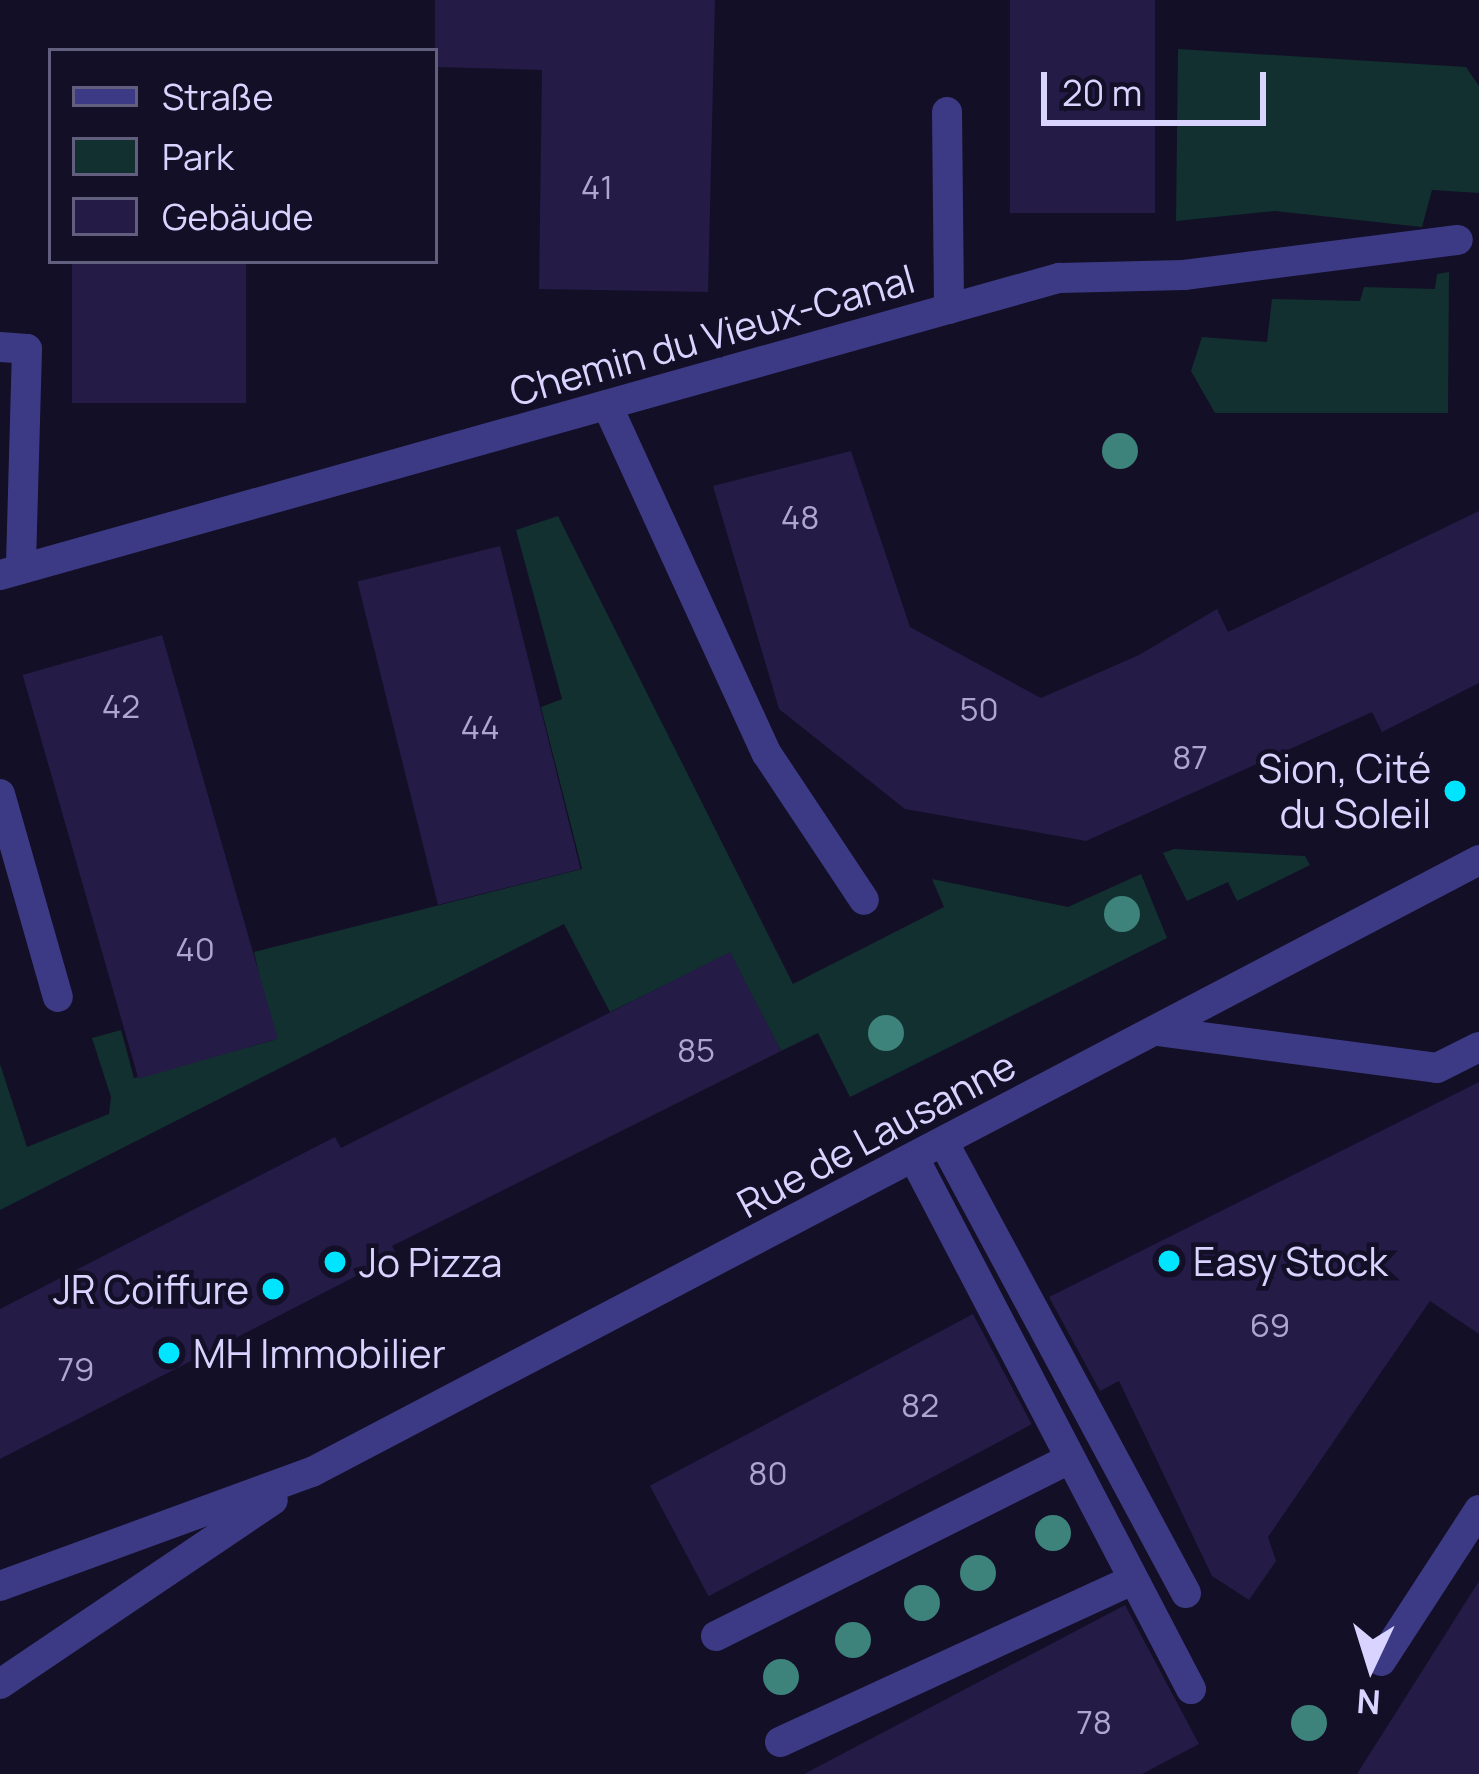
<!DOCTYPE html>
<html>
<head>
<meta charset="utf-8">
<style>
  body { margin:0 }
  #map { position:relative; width:1479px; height:1774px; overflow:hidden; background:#130f26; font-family:Manrope,sans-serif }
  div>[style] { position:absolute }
  .green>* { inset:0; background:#12302f }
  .building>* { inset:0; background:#241b47; transform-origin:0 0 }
  .service>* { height:30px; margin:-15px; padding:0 15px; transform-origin:15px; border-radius:15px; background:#3d3a85 }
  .minor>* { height:30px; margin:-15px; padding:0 15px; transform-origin:15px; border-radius:15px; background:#3d3a85 }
  .tertiary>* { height:30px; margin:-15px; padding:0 15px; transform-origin:15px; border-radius:15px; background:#3d3a85 }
  .trees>* { width:36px; height:36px; margin:-18px; border-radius:50%; background:#3d827b }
  .dots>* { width:33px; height:33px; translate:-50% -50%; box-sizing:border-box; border:6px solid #130f26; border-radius:50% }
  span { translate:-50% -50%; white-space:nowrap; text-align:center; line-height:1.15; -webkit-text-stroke:9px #130f26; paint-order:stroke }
  .number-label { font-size:33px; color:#aca6d1 }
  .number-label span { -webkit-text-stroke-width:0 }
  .street-label { font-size:39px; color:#d9d4ff }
  .poi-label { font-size:39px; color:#d9d4ff }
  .right { translate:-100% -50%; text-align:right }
  .left { translate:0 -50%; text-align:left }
  .legend { position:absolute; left:48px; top:48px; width:390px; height:216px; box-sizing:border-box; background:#130f26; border:3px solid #625e7d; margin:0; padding:15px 21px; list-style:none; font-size:36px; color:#d9d4ff }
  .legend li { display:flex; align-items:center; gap:24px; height:60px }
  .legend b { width:60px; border:3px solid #625e7d }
  .north { position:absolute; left:1311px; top:1606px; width:120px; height:120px; -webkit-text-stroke:9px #130f26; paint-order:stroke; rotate:184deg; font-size:33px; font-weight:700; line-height:48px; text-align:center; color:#d9d4ff }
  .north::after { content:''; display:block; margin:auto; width:42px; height:54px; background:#d9d4ff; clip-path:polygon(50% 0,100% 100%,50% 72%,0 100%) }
  .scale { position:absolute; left:1041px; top:72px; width:225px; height:54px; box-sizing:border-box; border:6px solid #d9d4ff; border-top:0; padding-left:15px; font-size:36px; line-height:42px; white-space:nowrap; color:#d9d4ff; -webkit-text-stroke:9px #130f26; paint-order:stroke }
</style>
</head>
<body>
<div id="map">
  <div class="green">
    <div style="clip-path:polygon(1178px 49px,1466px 67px,1479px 86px,1479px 193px,1432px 190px,1422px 227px,1275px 211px,1176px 221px)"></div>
    <div style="clip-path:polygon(1449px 272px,1448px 413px,1215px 413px,1191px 371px,1202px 337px,1267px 342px,1272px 299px,1360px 301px,1364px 287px,1435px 289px,1437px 274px)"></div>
    <div style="clip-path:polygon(558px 516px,793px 984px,944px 907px,932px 879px,1068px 907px,1141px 874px,1167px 938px,850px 1097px,818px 1033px,781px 1051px,730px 953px,610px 1012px,564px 924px,0 1210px,0 1064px,27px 1147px,109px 1114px,111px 1097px,92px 1038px,121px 1030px,134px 1078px,274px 1040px,254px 952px,582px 869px,541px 707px,562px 699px,516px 530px)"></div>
    <div style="clip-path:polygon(1174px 849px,1305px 856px,1310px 865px,1237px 901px,1228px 882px,1187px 901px,1163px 853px)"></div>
  </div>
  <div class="building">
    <div style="clip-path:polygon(435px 0,715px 0,708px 292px,539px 289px,542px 70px,435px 67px)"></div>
    <div style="left:1010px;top:0;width:145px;height:213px"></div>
    <div style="left:72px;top:261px;width:174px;height:142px"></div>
    <div style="clip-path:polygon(851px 451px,910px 627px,1041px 698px,1139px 655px,1217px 609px,1228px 632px,1479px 511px,1479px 683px,1382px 732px,1372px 712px,1086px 841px,905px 809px,779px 709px,713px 486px)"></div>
    <div style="left:500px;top:546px;width:333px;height:147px;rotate:76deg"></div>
    <div style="left:162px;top:635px;width:420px;height:145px;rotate:74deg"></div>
    <div style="clip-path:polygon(730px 952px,781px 1051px,392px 1246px,397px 1255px,0 1459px,0 1309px,335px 1137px,341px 1148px)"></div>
    <div style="clip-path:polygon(1479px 1082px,1479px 1334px,1430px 1301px,1268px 1537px,1276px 1561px,1249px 1600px,1212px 1576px,1119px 1381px,1100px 1391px,1049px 1297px)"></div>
    <div style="left:973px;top:1314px;width:125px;height:366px;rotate:62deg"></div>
    <div style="clip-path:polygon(1479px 1581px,1479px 1774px,1357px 1774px)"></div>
    <div style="clip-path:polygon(1125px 1605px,1199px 1744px,1142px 1774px,804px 1774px)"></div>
  </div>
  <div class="service">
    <div style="left:947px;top:112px;width:197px;rotate:89.4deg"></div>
    <div style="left:0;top:347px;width:27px;rotate:4deg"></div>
    <div style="left:27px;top:349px;width:220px;rotate:91.6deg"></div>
    <div style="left:607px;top:405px;width:384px;rotate:65.4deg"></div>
    <div style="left:767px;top:754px;width:175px;rotate:56.4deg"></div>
    <div style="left:0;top:794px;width:211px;rotate:74.1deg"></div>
    <div style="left:1157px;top:1031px;width:282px;rotate:7.5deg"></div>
    <div style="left:1437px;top:1068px;width:47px;rotate:-26.6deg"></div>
    <div style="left:944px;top:1143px;width:511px;rotate:61.73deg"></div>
    <div style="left:914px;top:1158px;width:599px;rotate:62.45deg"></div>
    <div style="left:716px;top:1636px;width:395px;rotate:-26.6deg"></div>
    <div style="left:1381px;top:1661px;width:180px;rotate:-57deg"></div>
    <div style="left:780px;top:1742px;width:387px;rotate:-24.7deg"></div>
  </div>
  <div class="minor">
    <div style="left:0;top:575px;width:1100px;rotate:-15.67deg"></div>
    <div style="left:1059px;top:278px;width:125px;rotate:-1.4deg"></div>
    <div style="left:1184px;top:275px;width:276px;rotate:-7.3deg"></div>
  </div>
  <div class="tertiary">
    <div style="left:0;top:1586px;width:332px;rotate:-20.1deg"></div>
    <div style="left:312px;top:1472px;width:1318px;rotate:-27.67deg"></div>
    <div style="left:0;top:1684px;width:329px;rotate:-34deg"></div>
  </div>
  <div class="trees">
    <div style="left:1120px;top:451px"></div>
    <div style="left:1122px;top:914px"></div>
    <div style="left:886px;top:1033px"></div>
    <div style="left:1053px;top:1533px"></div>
    <div style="left:978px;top:1573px"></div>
    <div style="left:922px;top:1603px"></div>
    <div style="left:853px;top:1640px"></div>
    <div style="left:781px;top:1677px"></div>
    <div style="left:1309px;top:1723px"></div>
  </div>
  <div class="dots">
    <div style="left:1455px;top:791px;background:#00e5ff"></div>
    <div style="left:1169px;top:1261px;background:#00e5ff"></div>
    <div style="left:335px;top:1262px;background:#00e5ff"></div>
    <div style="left:273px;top:1289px;background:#00e5ff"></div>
    <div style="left:169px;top:1353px;background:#00e5ff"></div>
  </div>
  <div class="number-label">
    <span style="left:597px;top:187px">41</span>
    <span style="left:800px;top:517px">48</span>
    <span style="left:121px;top:706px">42</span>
    <span style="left:979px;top:709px">50</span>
    <span style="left:480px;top:727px">44</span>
    <span style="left:1190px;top:757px">87</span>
    <span style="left:195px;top:949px">40</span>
    <span style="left:696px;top:1050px">85</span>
    <span style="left:1270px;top:1325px">69</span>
    <span style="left:76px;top:1369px">79</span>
    <span style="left:920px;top:1405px">82</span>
    <span style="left:768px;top:1473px">80</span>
    <span style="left:1094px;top:1722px">78</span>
  </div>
  <div class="street-label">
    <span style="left:712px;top:335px;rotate:-16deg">Chemin du Vieux-Canal</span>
    <span style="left:876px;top:1134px;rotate:-28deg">Rue de Lausanne</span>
  </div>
  <div class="poi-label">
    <span class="right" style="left:1431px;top:791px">Sion, Cité<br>du Soleil</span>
    <span class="left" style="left:1193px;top:1261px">Easy Stock</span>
    <span class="left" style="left:359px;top:1262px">Jo Pizza</span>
    <span class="right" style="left:249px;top:1289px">JR Coiffure</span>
    <span class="left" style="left:193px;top:1353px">MH Immobilier</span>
  </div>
  <ul class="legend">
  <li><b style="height:15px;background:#3d3a85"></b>Straße</li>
  <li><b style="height:33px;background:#12302f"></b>Park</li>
  <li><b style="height:33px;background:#241b47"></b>Gebäude</li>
  </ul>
  <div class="north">N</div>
  <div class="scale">20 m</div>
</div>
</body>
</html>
